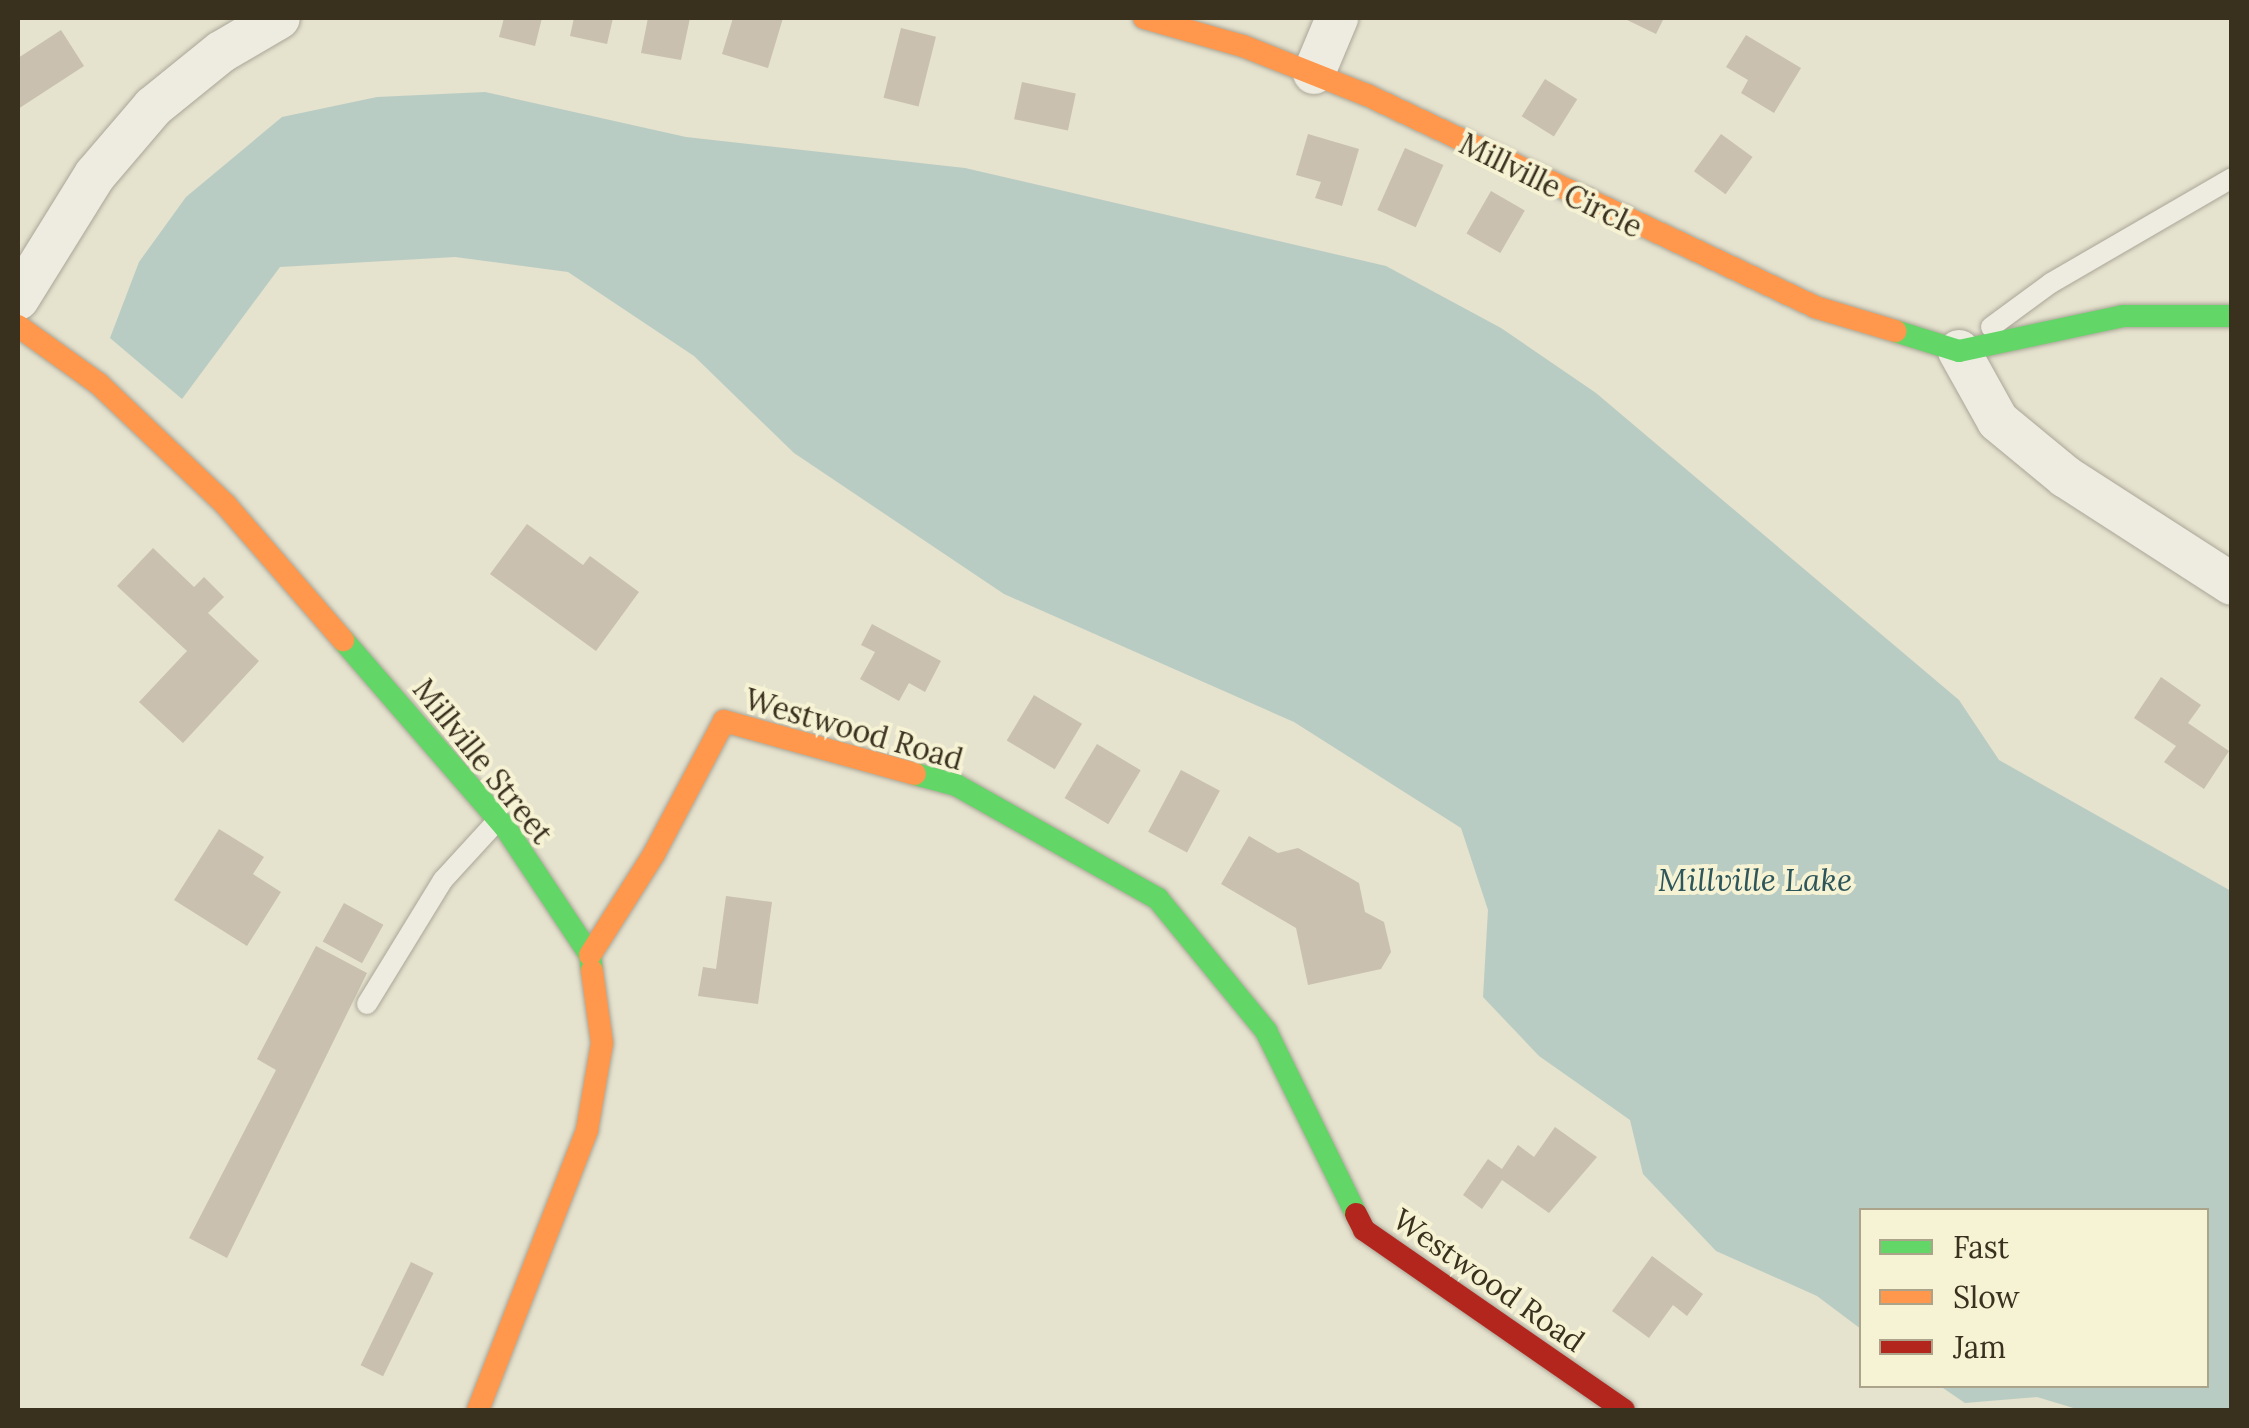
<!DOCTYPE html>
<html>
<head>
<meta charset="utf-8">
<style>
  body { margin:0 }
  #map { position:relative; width:2249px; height:1428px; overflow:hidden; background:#e5e2ce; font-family:Lora,serif }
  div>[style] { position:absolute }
  .water>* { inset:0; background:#b9ccc3 }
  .building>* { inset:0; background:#c9c0af; transform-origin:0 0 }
  .roads { filter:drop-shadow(0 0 2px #aaa697) drop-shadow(0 0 2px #aaa697) }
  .lane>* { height:20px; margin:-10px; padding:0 10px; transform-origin:10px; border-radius:10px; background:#eeebe0 }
  .street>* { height:42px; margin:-21px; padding:0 21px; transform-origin:21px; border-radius:21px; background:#eeebe0 }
  .fast>* { height:22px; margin:-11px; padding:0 11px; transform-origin:11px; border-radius:11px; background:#63d668 }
  .slow>* { height:22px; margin:-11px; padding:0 11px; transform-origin:11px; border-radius:11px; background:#ff974d }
  .jam>* { height:22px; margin:-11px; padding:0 11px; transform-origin:11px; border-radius:11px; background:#b3261e }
  span { translate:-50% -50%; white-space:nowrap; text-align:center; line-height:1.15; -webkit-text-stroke:8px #f6f2d4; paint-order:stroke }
  .street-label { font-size:30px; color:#3a301e }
  .water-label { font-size:32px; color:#2d565a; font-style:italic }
  .frame { position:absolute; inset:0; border:20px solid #3a301e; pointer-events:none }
  .legend { position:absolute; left:1859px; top:1208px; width:350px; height:180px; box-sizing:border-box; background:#f6f2d4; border:2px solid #aba48b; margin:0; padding:12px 18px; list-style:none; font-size:30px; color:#3a301e }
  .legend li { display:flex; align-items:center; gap:20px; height:50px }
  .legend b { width:50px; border:2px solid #aba48b }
</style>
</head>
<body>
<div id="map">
  <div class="water">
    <div style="clip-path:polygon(485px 92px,686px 137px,965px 168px,1386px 266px,1501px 328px,1596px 393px,1959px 700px,1999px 760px,2231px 891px,2231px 1410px,2080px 1410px,2037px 1397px,1965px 1403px,1940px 1386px,2206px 1386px,2206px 1210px,1862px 1210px,1861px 1329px,1817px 1296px,1716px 1251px,1643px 1174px,1630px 1120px,1539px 1056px,1483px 997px,1488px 910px,1461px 828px,1294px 722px,1004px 594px,794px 453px,694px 356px,568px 272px,455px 257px,280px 267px,182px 399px,110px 338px,139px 262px,186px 197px,282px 117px,377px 97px)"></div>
  </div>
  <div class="building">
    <div style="clip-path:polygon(504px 18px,542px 18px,535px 46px,499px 37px)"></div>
    <div style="clip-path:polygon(574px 18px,613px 18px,607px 44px,570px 36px)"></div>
    <div style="clip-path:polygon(648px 18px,690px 18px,681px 60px,641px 53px)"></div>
    <div style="clip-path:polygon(733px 18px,783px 18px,768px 68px,722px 54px)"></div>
    <div style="clip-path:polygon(1623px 18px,1664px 18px,1656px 34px)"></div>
    <div style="left:901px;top:28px;width:36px;height:72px;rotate:14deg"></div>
    <div style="clip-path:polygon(61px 30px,84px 66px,18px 109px,18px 58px)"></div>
    <div style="clip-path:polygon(1746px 35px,1801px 68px,1774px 113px,1741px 93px,1748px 80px,1726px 67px)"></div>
    <div style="left:1545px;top:79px;width:38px;height:44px;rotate:32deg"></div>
    <div style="left:1022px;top:82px;width:55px;height:38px;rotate:12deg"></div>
    <div style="clip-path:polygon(1308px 134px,1359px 149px,1342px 206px,1315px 198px,1321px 182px,1296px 175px)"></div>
    <div style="left:1721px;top:134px;width:39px;height:46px;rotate:36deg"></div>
    <div style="left:1405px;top:148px;width:42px;height:68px;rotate:24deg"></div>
    <div style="left:1491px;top:191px;width:39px;height:49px;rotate:30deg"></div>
    <div style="clip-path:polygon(527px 524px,583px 565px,590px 556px,639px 592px,596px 651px,490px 574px)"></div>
    <div style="clip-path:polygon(153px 548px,194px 587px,204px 577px,224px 597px,208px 613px,259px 661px,183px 743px,139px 702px,187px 651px,117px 586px)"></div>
    <div style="clip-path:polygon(872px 624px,941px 661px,925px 692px,909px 683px,899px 701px,860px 679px,875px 652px,861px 645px)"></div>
    <div style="clip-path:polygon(2161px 677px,2201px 705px,2188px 723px,2229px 751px,2204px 789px,2164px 762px,2176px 746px,2134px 718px)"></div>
    <div style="left:1034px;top:695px;width:56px;height:53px;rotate:31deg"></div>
    <div style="left:1097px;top:744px;width:51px;height:63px;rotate:31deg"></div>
    <div style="left:1181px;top:770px;width:44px;height:70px;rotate:28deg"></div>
    <div style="clip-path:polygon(219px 829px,264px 857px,253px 874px,281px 892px,247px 946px,174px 900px)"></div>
    <div style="clip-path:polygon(1249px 836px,1278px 853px,1298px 848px,1359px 883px,1365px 912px,1384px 922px,1391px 952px,1381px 969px,1308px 985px,1296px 928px,1221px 884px)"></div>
    <div style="clip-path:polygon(726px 896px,772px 902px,758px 1004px,698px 996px,703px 967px,716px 969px)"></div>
    <div style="left:344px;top:903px;width:45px;height:44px;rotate:29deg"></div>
    <div style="clip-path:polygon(316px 946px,367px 973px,227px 1258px,189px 1238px,276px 1070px,257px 1059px)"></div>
    <div style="clip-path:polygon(1555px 1127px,1597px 1157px,1549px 1213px,1502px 1180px,1482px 1209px,1463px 1195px,1488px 1159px,1502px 1169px,1518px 1145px,1534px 1157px)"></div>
    <div style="clip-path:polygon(1652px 1256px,1703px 1294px,1687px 1316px,1673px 1305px,1649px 1338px,1612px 1311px)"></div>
    <div style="left:411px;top:1262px;width:25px;height:115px;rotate:26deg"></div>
  </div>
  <div class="roads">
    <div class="lane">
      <div style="left:1991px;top:327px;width:74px;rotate:-36.3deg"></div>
      <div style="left:2051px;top:283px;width:209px;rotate:-30.1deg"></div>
      <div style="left:367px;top:1004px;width:145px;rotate:-58.5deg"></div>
      <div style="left:443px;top:880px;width:80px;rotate:-47.5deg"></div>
    </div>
    <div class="street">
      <div style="left:1314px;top:73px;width:60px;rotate:-67.3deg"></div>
      <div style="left:18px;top:299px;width:146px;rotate:-58.2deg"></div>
      <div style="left:95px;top:175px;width:89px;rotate:-49.5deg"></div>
      <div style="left:153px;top:107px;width:87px;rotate:-39deg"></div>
      <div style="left:221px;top:52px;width:67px;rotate:-30.4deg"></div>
      <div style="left:1959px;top:351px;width:80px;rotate:60.9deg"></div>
      <div style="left:1998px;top:421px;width:88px;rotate:39.5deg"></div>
      <div style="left:2066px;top:477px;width:197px;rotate:32.8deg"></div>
    </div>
    <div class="fast">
      <div style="left:1895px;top:331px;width:67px;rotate:17.4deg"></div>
      <div style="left:1959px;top:351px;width:168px;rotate:-12deg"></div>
      <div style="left:2123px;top:316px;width:109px"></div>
      <div style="left:343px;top:640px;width:247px;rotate:49.1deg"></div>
      <div style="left:505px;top:827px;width:154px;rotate:56.4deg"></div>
      <div style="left:590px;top:955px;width:16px;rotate:83deg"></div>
      <div style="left:915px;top:774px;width:42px;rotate:15deg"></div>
      <div style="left:956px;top:785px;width:232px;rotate:29.4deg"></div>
      <div style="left:1158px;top:899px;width:171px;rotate:50.7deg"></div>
      <div style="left:1266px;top:1031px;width:204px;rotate:63.8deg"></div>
    </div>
    <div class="slow">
      <div style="left:1144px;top:18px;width:103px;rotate:15.8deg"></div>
      <div style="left:1243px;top:46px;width:133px;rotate:21.6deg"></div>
      <div style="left:1367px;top:95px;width:496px;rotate:25.3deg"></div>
      <div style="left:1815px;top:307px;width:84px;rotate:16.7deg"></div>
      <div style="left:18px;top:326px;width:100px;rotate:35.6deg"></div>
      <div style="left:99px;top:384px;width:175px;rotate:43.6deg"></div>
      <div style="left:226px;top:505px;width:179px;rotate:49.1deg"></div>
      <div style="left:590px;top:955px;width:120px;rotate:-57.6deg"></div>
      <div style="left:654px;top:854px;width:150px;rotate:-62.2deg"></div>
      <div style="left:724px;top:721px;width:198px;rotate:15.5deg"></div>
      <div style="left:478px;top:1410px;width:300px;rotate:-68.7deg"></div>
      <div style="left:587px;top:1130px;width:88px;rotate:-80.2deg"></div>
      <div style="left:602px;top:1043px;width:73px;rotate:-97.9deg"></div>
    </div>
    <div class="jam">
      <div style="left:1356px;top:1214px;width:18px;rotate:63deg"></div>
      <div style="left:1364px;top:1230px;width:316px;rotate:34.7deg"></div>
    </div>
  </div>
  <div class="street-label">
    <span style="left:1551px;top:185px;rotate:26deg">Millville Circle</span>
    <span style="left:854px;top:729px;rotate:16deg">Westwood Road</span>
    <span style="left:483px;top:761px;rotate:51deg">Millville Street</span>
    <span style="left:1489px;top:1280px;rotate:35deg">Westwood Road</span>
  </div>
  <div class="water-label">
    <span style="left:1755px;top:880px">Millville Lake</span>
  </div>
  <div class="frame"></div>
  <ul class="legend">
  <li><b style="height:12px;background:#63d668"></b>Fast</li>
  <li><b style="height:12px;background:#ff974d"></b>Slow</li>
  <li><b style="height:12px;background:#b3261e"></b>Jam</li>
  </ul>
</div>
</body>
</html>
